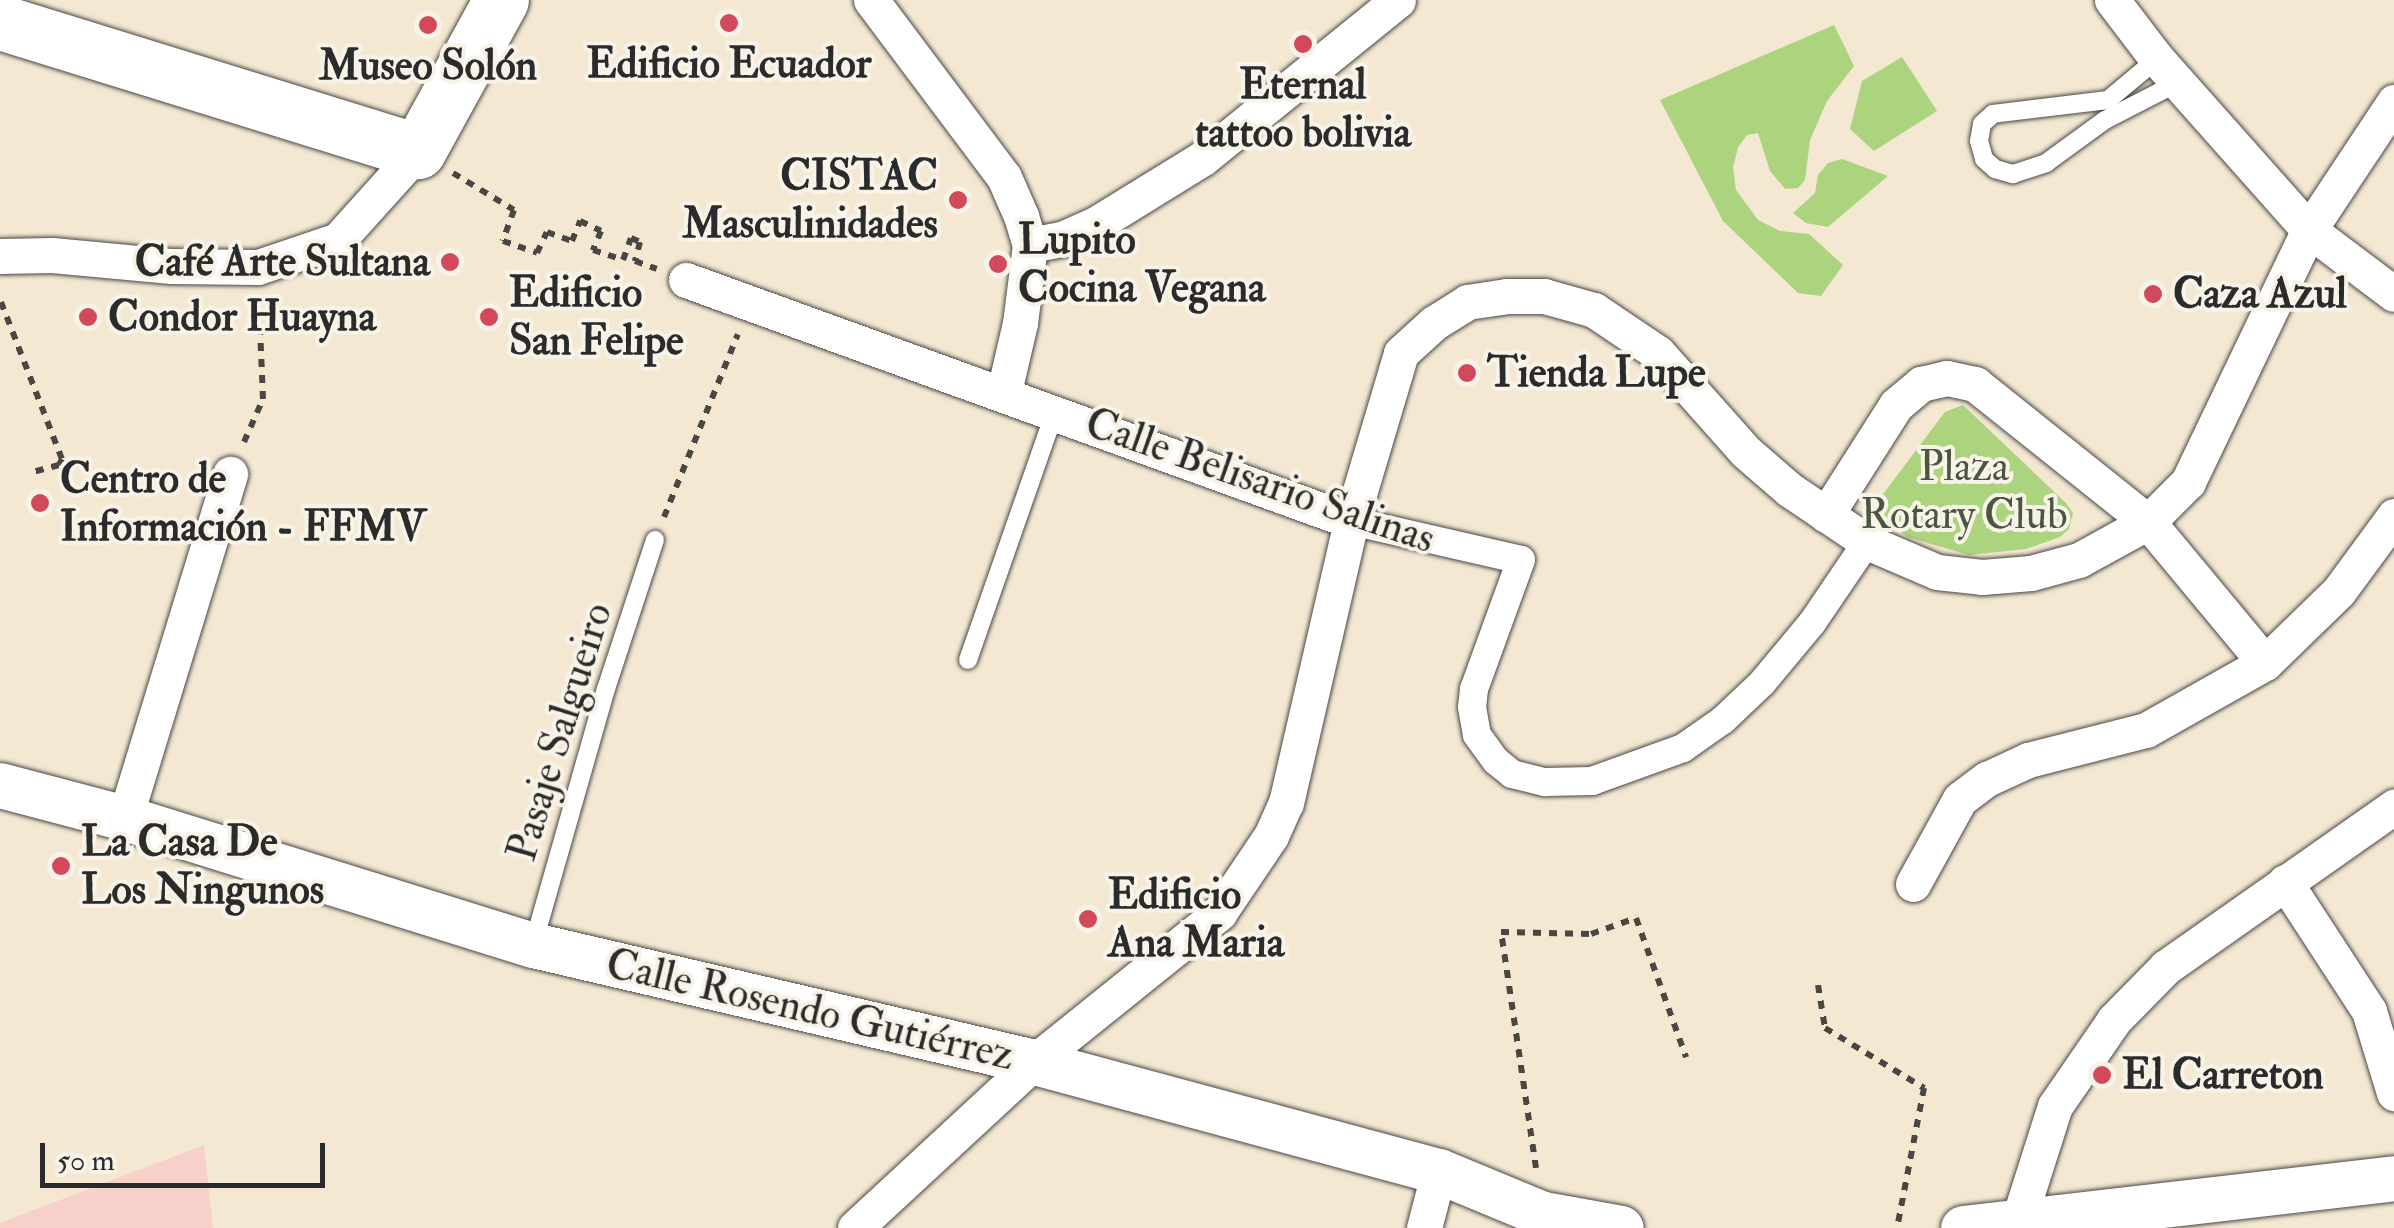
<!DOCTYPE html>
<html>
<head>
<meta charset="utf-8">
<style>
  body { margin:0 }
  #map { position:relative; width:2394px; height:1228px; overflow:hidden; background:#f4e8d3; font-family:"IM FELL Double Pica",serif }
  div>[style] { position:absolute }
  .built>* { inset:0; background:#f7d0ca }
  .green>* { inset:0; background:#acd37d }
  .path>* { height:6px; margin-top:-3px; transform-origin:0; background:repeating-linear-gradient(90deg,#494744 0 8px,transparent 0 16px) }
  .roads { filter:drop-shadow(0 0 2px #494744) drop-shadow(0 0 2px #494744) }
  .service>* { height:18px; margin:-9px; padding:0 9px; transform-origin:9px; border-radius:9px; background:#fff }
  .pedestrian>* { height:28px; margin:-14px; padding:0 14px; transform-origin:14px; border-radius:14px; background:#fff }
  .minor>* { height:35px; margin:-17.5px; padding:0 17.5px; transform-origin:17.5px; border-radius:17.5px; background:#fff }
  .tertiary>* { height:45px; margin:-22.5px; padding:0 22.5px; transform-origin:22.5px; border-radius:22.5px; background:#fff }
  .primary>* { height:55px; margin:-27.5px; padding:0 27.5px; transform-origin:27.5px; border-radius:27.5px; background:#fff }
  .dots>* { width:28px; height:28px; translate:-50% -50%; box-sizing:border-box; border:5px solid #f7f3e8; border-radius:50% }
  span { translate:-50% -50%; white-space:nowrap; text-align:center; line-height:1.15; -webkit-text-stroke:8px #f7f3e8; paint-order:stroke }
  .poi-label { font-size:42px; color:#2b2b2b; font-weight:700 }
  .right { translate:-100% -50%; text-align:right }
  .left { translate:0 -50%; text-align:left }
  .park-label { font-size:42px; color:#4b5540 }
  .street-label { font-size:42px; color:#2b2b2b }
  .scale { position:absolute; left:40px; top:1143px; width:285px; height:45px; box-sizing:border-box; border:5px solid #2b2b2b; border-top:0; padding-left:12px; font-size:30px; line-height:35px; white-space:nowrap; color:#2b2b2b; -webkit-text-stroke:8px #f7f3e8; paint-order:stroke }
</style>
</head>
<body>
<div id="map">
  <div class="built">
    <div style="clip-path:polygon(204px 1145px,213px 1228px,0 1228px,0 1223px)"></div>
  </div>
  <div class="green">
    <div style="clip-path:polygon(1834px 25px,1854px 66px,1827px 101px,1810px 140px,1805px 180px,1798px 188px,1785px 189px,1770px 171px,1758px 133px,1747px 135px,1738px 147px,1733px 168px,1736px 190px,1758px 220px,1780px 231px,1809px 234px,1843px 265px,1821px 296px,1798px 293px,1723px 221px,1660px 100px)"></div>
    <div style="clip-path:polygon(1902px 57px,1937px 111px,1874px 151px,1850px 129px,1862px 81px)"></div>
    <div style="clip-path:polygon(1842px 159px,1888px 176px,1828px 227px,1806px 223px,1793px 213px,1815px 193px,1818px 175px,1828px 163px)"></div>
    <div style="clip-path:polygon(1963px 405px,2066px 503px,2073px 513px,2069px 529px,2060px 537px,2026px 549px,1969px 555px,1907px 537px,1884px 518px,1877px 502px,1945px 412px)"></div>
  </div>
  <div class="path">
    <div style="left:453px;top:173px;width:71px;rotate:31.2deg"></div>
    <div style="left:514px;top:210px;width:33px;rotate:110deg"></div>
    <div style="left:503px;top:241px;width:36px;rotate:19deg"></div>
    <div style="left:537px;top:253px;width:23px;rotate:-65deg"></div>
    <div style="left:547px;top:232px;width:27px;rotate:20deg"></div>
    <div style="left:572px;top:241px;width:22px;rotate:-68deg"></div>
    <div style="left:580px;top:221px;width:23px;rotate:25deg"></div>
    <div style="left:601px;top:231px;width:21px;rotate:113deg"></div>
    <div style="left:593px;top:250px;width:32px;rotate:18deg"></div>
    <div style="left:623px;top:260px;width:23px;rotate:-70deg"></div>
    <div style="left:631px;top:238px;width:10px;rotate:24deg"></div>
    <div style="left:640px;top:242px;width:20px;rotate:105deg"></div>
    <div style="left:635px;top:261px;width:23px;rotate:20deg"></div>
    <div style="left:1px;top:302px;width:168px;rotate:68.8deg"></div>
    <div style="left:62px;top:459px;width:7px;rotate:117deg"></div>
    <div style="left:59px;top:465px;width:30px;rotate:165deg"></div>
    <div style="left:244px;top:442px;width:47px;rotate:-66.2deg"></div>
    <div style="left:263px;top:399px;width:96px;rotate:-92.4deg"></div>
    <div style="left:664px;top:517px;width:197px;rotate:-68deg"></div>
    <div style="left:1818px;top:985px;width:44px;rotate:80.8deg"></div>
    <div style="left:1825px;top:1028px;width:116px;rotate:31.2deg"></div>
    <div style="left:1924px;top:1088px;width:143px;rotate:100.9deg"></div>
    <div style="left:1536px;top:1168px;width:239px;rotate:-98.4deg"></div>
    <div style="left:1501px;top:932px;width:90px;rotate:1.3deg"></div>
    <div style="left:1591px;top:934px;width:48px;rotate:-19.6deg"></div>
    <div style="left:1636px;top:918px;width:148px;rotate:70.2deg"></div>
  </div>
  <div class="roads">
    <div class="service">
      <div style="left:2157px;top:59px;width:64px;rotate:140.1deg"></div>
      <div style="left:2108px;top:100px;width:116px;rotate:173.1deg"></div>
      <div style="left:1993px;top:114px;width:15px;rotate:138deg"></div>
      <div style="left:1982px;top:124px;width:17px;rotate:100deg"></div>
      <div style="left:1979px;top:141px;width:19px;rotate:74deg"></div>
      <div style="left:1984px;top:159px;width:15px;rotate:42deg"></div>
      <div style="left:1995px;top:169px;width:19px;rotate:16deg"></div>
      <div style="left:2013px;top:174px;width:35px;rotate:-18deg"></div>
      <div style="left:2046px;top:163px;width:73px;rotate:-36.1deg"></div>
      <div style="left:2105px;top:120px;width:83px;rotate:-27.2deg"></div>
      <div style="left:968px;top:660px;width:264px;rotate:-70.7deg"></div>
      <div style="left:533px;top:945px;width:266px;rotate:-74.1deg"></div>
      <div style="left:606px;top:689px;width:157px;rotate:-71.8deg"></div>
    </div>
    <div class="pedestrian">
      <div style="left:1351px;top:521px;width:174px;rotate:12.9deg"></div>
      <div style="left:1521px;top:560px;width:137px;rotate:110deg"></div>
      <div style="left:1474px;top:689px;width:18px;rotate:96deg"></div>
      <div style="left:1472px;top:707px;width:28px;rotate:80deg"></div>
      <div style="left:1477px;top:735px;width:32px;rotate:54deg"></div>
      <div style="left:1496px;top:761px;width:21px;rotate:39deg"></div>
      <div style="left:1512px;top:774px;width:34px;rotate:14deg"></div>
      <div style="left:1545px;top:782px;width:47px;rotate:-1.2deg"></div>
      <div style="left:1592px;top:781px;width:97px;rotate:-19.9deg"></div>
      <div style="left:1683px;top:748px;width:49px;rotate:-35deg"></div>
      <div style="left:1723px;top:720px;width:54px;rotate:-43.5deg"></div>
      <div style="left:1762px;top:683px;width:78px;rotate:-50.2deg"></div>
      <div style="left:1812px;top:623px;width:98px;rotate:-55.8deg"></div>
    </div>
    <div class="minor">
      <div style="left:871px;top:0;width:221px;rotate:53.1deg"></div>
      <div style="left:1004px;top:177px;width:43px;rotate:66.4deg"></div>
      <div style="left:1021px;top:216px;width:30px;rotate:73deg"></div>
      <div style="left:1030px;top:245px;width:79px;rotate:97.3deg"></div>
      <div style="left:1020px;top:323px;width:71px;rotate:103.1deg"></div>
      <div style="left:2112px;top:0;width:74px;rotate:52.7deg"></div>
      <div style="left:2157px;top:59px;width:229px;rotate:48.4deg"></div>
      <div style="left:2309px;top:230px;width:106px;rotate:37deg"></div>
      <div style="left:1030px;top:245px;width:33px;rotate:-11deg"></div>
      <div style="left:1062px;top:239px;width:37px;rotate:-24deg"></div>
      <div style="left:1096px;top:224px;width:126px;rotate:-31.7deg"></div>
      <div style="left:1203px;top:158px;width:251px;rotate:-39deg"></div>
      <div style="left:0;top:256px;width:52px;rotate:-1.1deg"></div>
      <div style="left:52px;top:255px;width:120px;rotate:5.3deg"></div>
      <div style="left:171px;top:266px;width:87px;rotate:0.7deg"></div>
      <div style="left:258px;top:267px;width:84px;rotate:-18.6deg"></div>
      <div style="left:338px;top:240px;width:120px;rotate:-48deg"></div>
      <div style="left:686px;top:280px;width:707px;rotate:19.92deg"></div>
      <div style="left:1826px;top:515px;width:130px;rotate:-57.5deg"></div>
      <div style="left:1896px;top:405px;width:33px;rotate:-40deg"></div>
      <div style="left:1921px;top:384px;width:27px;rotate:-13deg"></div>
      <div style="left:1947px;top:378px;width:29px;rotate:12deg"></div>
      <div style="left:1975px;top:384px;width:221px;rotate:38.6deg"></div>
      <div style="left:2148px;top:522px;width:183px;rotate:50.3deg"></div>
      <div style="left:125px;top:818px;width:360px;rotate:-73deg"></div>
      <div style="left:2285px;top:882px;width:154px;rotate:56.9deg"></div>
      <div style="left:2369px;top:1011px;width:86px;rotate:73deg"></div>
      <div style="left:1913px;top:884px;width:97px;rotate:-61.1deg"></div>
      <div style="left:1960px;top:799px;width:34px;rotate:-37deg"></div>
      <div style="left:1987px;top:779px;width:45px;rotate:-24.9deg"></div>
      <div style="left:2028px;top:760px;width:122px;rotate:-14.3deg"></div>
      <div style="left:2146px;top:730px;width:137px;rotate:-29.4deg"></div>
      <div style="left:2265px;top:663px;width:103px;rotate:-44.2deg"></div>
      <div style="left:2339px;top:591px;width:93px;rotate:-53.7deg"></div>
      <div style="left:855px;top:1228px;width:244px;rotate:-42.8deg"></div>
      <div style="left:1034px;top:1062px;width:238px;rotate:-38.8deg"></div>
      <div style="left:1219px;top:913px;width:93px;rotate:-56deg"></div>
      <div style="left:1271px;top:836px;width:36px;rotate:-66deg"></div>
      <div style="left:1286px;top:803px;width:289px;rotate:-77deg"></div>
      <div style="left:1351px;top:521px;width:175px;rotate:-73.4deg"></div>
      <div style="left:1401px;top:353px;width:45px;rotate:-42.3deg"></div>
      <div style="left:1434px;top:323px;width:39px;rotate:-32deg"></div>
      <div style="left:1467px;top:302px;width:40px;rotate:-8.5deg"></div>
      <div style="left:1507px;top:296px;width:37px"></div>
      <div style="left:1544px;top:296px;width:52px;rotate:15.6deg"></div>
      <div style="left:1594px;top:310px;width:77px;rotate:33.9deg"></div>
      <div style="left:1658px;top:353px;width:132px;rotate:48.4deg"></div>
      <div style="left:1746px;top:452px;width:58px;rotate:40.8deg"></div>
      <div style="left:1790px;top:490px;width:93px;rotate:34deg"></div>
      <div style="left:1867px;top:542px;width:76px;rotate:23.2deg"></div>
      <div style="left:1937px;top:572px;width:45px;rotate:6.3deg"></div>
      <div style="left:1982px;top:577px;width:49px;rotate:-4.7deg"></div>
      <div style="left:2031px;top:573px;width:50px;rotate:-15.2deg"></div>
      <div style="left:2079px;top:560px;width:79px;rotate:-28.8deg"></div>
      <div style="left:2148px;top:522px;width:57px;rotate:-45deg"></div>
      <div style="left:2188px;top:482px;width:280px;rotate:-64.4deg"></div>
      <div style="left:2309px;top:230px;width:154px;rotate:-56.4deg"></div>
      <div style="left:1424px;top:1228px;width:59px;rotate:-75.3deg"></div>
      <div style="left:2016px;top:1228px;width:128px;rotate:-72.3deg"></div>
      <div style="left:2055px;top:1106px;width:104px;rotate:-55.5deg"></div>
      <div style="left:2114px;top:1020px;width:74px;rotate:-45.5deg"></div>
      <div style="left:2166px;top:967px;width:279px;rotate:-35.1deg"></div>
    </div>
    <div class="tertiary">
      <div style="left:0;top:785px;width:129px;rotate:14.8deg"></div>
      <div style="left:125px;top:818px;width:427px;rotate:17.3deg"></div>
      <div style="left:533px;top:945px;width:514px;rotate:13.14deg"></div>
      <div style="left:1034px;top:1062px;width:419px;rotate:15.1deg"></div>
      <div style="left:1439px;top:1171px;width:113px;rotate:22.5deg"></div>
      <div style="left:1543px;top:1214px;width:79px;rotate:10.2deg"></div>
      <div style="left:1963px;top:1228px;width:434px;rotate:-6.6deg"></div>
    </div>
    <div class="primary">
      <div style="left:0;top:22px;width:437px;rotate:17.2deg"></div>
      <div style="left:418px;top:151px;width:172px;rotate:-61.2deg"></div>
    </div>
  </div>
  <div class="dots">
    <div style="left:729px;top:23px;background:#d1495b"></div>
    <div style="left:428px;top:25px;background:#d1495b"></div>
    <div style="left:1303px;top:44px;background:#d1495b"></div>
    <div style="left:958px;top:200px;background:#d1495b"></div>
    <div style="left:450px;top:262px;background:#d1495b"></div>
    <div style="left:998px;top:264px;background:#d1495b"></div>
    <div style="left:2153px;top:294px;background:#d1495b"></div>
    <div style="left:88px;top:317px;background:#d1495b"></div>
    <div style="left:489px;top:317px;background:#d1495b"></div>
    <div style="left:1467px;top:373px;background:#d1495b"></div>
    <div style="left:40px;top:503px;background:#d1495b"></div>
    <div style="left:61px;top:866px;background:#d1495b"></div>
    <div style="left:1088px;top:919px;background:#d1495b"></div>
    <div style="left:2102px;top:1075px;background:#d1495b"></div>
  </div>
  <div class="poi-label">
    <span style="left:729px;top:64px">Edificio Ecuador</span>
    <span style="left:428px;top:66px">Museo Solón</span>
    <span style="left:1303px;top:109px">Eternal<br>tattoo bolivia</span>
    <span class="right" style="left:938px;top:200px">CISTAC<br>Masculinidades</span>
    <span class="left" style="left:1018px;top:264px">Lupito<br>Cocina Vegana</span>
    <span class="right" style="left:430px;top:262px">Café Arte Sultana</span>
    <span class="left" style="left:509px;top:317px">Edificio<br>San Felipe</span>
    <span class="left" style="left:2173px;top:294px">Caza Azul</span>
    <span class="left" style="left:108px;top:317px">Condor Huayna</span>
    <span class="left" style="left:1487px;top:373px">Tienda Lupe</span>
    <span class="left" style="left:60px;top:503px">Centro de<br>Información - FFMV</span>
    <span class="left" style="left:81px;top:866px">La Casa De<br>Los Ningunos</span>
    <span class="left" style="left:1108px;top:919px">Edificio<br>Ana Maria</span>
    <span class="left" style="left:2122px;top:1075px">El Carreton</span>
  </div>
  <div class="park-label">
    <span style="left:1964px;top:491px">Plaza<br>Rotary Club</span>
  </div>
  <div class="street-label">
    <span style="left:1260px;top:481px;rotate:19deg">Calle Belisario Salinas</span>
    <span style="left:560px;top:732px;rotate:-73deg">Pasaje Salgueiro</span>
    <span style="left:810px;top:1010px;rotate:13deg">Calle Rosendo Gutiérrez</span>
  </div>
  <div class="scale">50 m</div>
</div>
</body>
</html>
